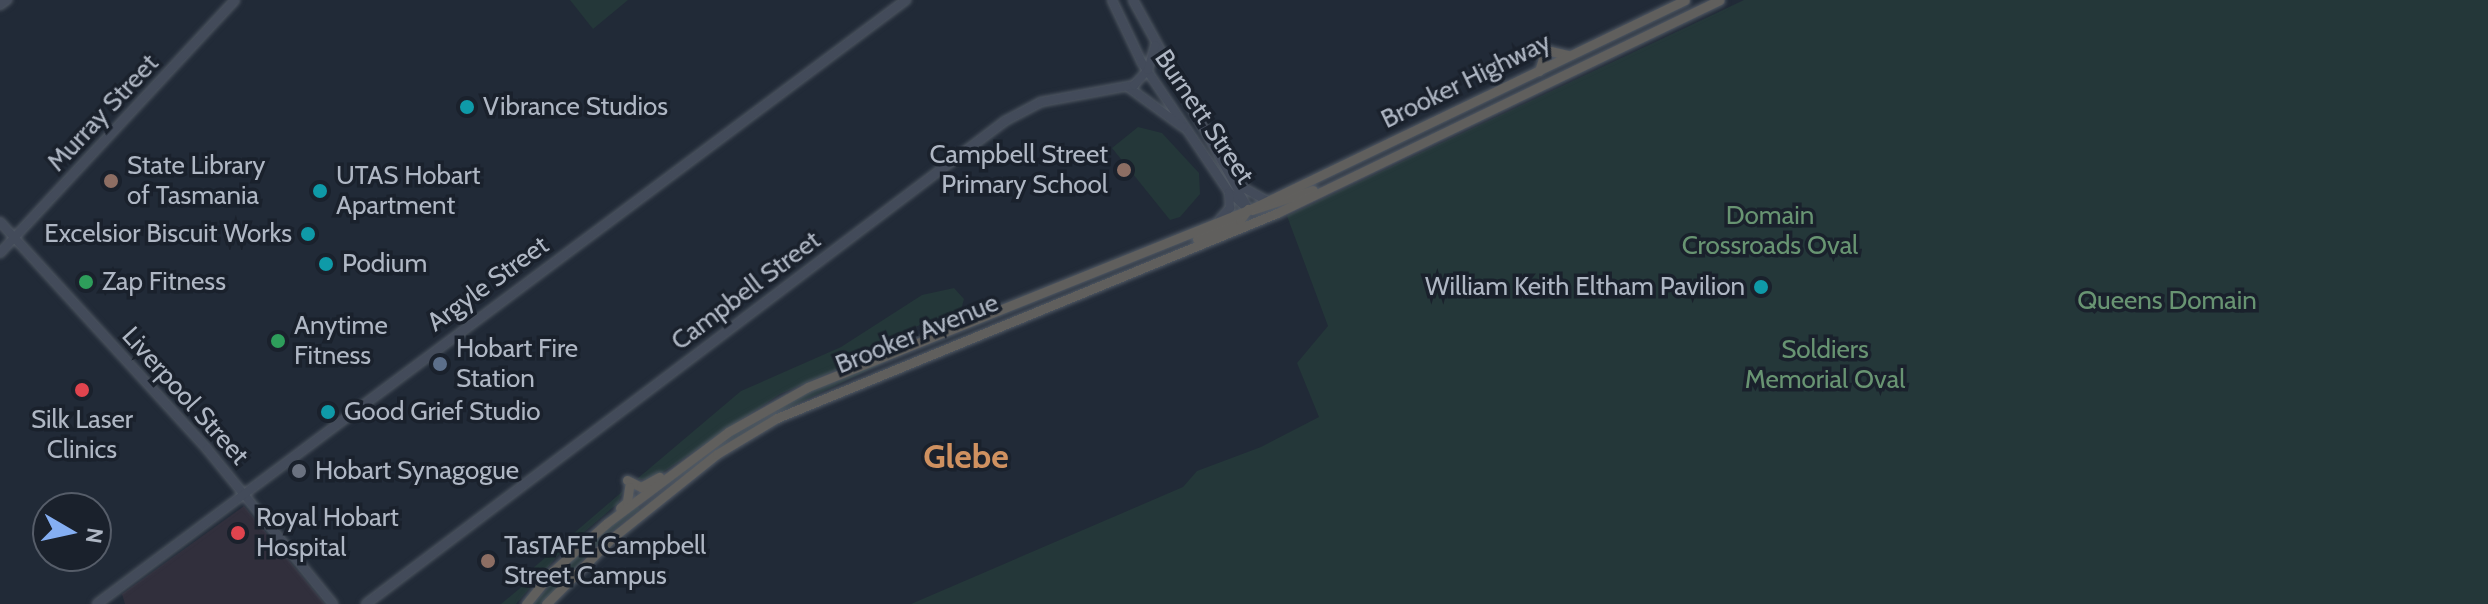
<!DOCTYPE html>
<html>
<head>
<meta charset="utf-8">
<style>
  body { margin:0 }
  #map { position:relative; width:2488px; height:604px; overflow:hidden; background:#212a37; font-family:Cabin,sans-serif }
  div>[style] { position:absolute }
  .medical>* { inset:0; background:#312f3c }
  .green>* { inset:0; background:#243739 }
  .roads { filter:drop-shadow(0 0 2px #525a65) drop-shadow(0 0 2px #525a65) }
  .secondary>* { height:8px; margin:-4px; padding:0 4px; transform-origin:4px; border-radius:4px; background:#434b5a }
  .trunk>* { height:9px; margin:-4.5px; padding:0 4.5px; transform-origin:4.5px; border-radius:4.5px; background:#605f5d }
  .dots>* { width:22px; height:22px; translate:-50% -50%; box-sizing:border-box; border:4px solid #1a212c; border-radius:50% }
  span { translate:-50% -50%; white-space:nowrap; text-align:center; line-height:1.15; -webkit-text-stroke:7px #1a212c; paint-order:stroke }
  .street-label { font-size:26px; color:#afb7c4 }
  .poi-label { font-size:26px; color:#afb7c4 }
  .left { translate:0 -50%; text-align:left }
  .right { translate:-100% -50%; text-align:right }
  .park-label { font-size:26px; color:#689472 }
  .district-label { font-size:34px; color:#cf9160; font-weight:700 }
  .north { position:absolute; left:32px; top:492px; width:80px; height:80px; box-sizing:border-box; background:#1a212c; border:2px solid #565d69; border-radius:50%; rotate:99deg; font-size:22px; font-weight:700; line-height:32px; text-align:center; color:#afb7c4 }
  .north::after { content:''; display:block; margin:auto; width:28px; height:36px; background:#85aff3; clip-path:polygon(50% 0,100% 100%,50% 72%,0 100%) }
</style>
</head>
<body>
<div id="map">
  <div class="medical">
    <div style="clip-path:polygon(244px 506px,325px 604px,125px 604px,122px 594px)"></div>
  </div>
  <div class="green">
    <div style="clip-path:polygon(570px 0,628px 0,593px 29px)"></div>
    <div style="clip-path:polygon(1744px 0,2488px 0,2488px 604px,911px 604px,1183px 487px,1197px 471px,1261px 447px,1319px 417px,1297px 363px,1328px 326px,1287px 216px)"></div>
    <div style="clip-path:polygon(1138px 127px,1162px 133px,1199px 173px,1200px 194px,1180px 217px,1170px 220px,1112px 148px)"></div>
    <div style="clip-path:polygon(954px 288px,964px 299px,961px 310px,915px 327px,913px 337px,780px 394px,651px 480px,637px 479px,741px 391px,841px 347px,922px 295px)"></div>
    <div style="clip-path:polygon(909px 351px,784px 410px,655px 492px,740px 430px,805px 394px)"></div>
    <div style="clip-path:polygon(623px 491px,618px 503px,560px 553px,516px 604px,501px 604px,525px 584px,525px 575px)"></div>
    <div style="clip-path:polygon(637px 505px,640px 509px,606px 536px,541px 604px,533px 604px,587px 545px)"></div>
  </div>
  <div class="roads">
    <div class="secondary">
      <div style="left:1112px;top:0;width:70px;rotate:64.5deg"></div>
      <div style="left:1142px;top:63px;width:156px;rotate:56deg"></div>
      <div style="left:1229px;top:192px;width:25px;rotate:42deg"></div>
      <div style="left:1133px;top:0;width:238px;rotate:61.1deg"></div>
      <div style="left:0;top:5px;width:9px;rotate:-36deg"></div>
      <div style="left:1128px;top:87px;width:68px;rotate:36deg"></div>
      <div style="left:1242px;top:187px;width:29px;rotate:29deg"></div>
      <div style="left:1220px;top:219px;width:15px;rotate:-48deg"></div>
      <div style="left:1230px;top:208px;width:15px;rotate:-94deg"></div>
      <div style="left:0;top:222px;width:307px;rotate:47.6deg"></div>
      <div style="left:207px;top:449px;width:200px;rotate:50.9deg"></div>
      <div style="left:0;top:253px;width:345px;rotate:-47.1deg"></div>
      <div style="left:97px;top:604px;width:1010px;rotate:-36.75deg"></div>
      <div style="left:366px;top:604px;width:801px;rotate:-37.08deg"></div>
      <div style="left:1005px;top:121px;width:41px;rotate:-27.8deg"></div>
      <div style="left:1041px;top:102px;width:95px;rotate:-10.4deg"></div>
      <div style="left:1134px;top:85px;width:21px;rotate:-47deg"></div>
      <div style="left:1148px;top:70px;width:26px;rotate:-74deg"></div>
    </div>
    <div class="trunk">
      <div style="left:1539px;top:71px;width:22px;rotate:-72deg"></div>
      <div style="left:1546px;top:50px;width:23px;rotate:13deg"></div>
      <div style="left:1252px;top:210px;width:64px;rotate:-18.2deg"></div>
      <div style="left:1197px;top:239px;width:47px;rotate:-23.8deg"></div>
      <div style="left:1240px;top:220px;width:14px;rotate:-54deg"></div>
      <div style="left:627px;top:480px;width:16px;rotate:27deg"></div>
      <div style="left:641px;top:487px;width:21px;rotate:-29deg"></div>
      <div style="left:620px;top:508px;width:9px;rotate:-41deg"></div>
      <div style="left:627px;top:502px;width:15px;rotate:-82deg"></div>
      <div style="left:526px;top:604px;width:43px;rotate:-50.7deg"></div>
      <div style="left:553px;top:571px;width:72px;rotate:-41.6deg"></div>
      <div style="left:607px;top:523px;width:151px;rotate:-36.9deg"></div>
      <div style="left:728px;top:432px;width:92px;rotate:-29.4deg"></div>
      <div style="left:808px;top:387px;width:482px;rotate:-21.9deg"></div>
      <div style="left:1255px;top:207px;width:477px;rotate:-25.7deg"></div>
      <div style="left:546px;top:604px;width:93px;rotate:-45deg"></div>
      <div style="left:612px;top:538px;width:134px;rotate:-38.7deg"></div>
      <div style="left:717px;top:454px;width:70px;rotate:-31deg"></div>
      <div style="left:777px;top:418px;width:540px;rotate:-22.29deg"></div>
      <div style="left:1277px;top:213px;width:491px;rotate:-25.7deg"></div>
    </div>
  </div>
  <div class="dots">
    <div style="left:467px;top:107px;background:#0f9aa8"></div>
    <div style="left:1124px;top:170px;background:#8d6e63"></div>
    <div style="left:111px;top:181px;background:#8d6e63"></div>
    <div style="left:320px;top:191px;background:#0f9aa8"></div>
    <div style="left:308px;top:234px;background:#0f9aa8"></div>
    <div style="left:326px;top:264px;background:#0f9aa8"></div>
    <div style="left:86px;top:282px;background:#2e9e5b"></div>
    <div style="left:1761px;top:287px;background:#0f9aa8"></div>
    <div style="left:278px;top:341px;background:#2e9e5b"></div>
    <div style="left:440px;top:364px;background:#5c6f8a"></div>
    <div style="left:82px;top:390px;background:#e0444e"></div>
    <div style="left:328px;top:412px;background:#0f9aa8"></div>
    <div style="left:299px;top:471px;background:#6b7280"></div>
    <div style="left:238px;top:533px;background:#e0444e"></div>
    <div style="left:488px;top:561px;background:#8d6e63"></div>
  </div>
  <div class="street-label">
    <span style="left:1466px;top:81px;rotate:-26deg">Brooker Highway</span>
    <span style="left:103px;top:113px;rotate:-47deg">Murray Street</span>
    <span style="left:1204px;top:117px;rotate:56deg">Burnett Street</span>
    <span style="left:488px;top:284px;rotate:-36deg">Argyle Street</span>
    <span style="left:746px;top:291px;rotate:-37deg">Campbell Street</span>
    <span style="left:917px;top:334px;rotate:-22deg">Brooker Avenue</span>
    <span style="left:185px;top:396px;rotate:48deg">Liverpool Street</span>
  </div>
  <div class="poi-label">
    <span class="left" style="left:483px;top:107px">Vibrance Studios</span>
    <span class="right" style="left:1108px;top:170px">Campbell Street<br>Primary School</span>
    <span class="left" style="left:127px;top:181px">State Library<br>of Tasmania</span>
    <span class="left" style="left:336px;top:191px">UTAS Hobart<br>Apartment</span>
    <span class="right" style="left:292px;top:234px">Excelsior Biscuit Works</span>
    <span class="left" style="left:342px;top:264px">Podium</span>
    <span class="left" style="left:102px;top:282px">Zap Fitness</span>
    <span class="right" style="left:1745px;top:287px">William Keith Eltham Pavilion</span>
    <span class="left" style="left:294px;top:341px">Anytime<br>Fitness</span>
    <span class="left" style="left:456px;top:364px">Hobart Fire<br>Station</span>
    <span class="left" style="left:344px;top:412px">Good Grief Studio</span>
    <span style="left:82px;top:435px">Silk Laser<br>Clinics</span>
    <span class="left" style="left:315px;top:471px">Hobart Synagogue</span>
    <span class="left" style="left:256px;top:533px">Royal Hobart<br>Hospital</span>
    <span class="left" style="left:504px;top:561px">TasTAFE Campbell<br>Street Campus</span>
  </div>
  <div class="park-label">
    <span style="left:1770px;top:231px">Domain<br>Crossroads Oval</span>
    <span style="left:2167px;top:301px">Queens Domain</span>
    <span style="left:1825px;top:365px">Soldiers<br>Memorial Oval</span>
  </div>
  <div class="district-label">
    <span style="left:966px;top:457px">Glebe</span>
  </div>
  <div class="north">N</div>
</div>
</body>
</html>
